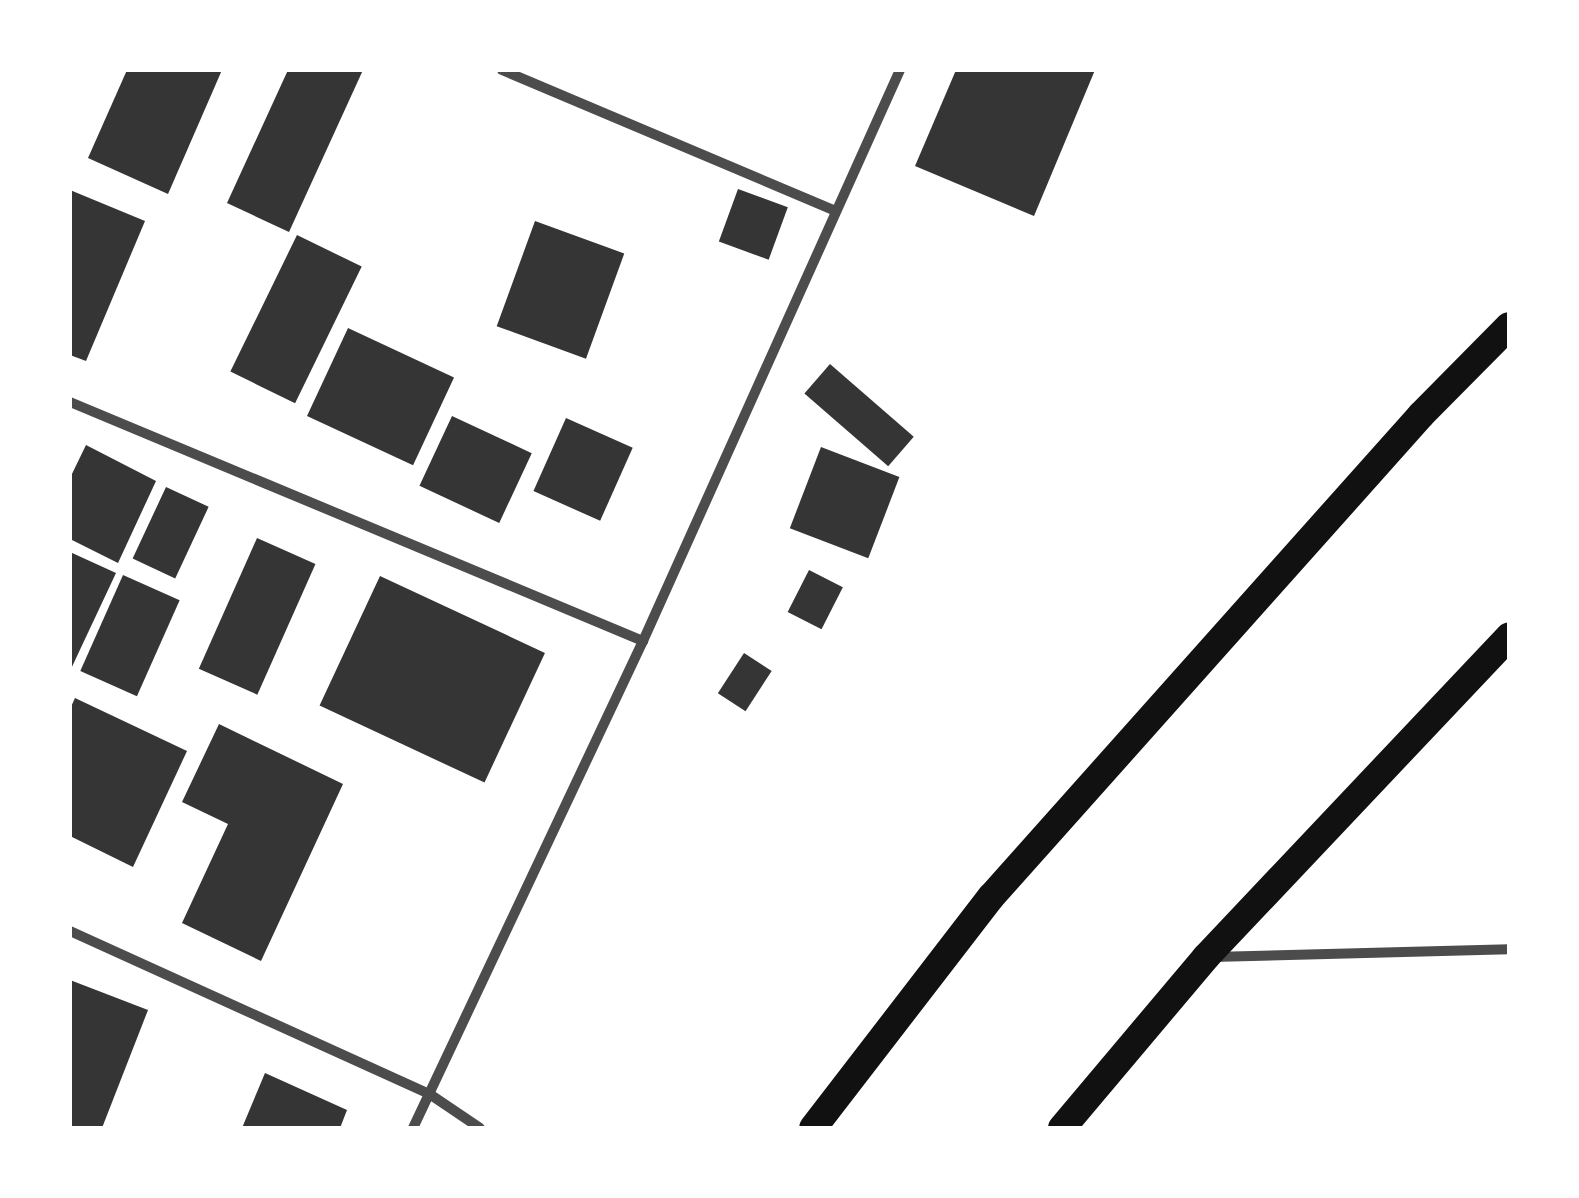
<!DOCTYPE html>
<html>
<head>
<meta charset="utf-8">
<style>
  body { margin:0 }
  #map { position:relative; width:1579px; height:1198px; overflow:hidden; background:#fff; font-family:Arial,sans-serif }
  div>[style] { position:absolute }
  .building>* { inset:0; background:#353535; transform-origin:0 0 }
  .minor>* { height:10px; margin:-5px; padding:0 5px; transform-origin:5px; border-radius:5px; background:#4c4c4c }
  .trunk>* { height:28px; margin:-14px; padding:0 14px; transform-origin:14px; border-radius:14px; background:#111 }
  span { translate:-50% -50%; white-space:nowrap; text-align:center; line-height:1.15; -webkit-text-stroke:8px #fff; paint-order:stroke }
  .frame { position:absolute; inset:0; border:72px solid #fff; pointer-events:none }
</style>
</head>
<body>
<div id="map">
  <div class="building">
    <div style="clip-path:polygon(127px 70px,222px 70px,168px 194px,88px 158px)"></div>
    <div style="clip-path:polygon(288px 70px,363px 70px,289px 232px,227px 203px)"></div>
    <div style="clip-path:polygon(956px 70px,1095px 70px,1034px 216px,915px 166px)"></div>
    <div style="left:738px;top:189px;width:53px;height:56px;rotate:20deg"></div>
    <div style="clip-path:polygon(70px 190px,145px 221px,86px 361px,70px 355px)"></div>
    <div style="left:535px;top:221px;width:95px;height:112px;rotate:20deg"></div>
    <div style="left:297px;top:235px;width:72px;height:152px;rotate:26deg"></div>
    <div style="left:348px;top:328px;width:117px;height:97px;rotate:25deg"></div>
    <div style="left:830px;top:364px;width:111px;height:39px;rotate:41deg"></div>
    <div style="left:452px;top:416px;width:88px;height:77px;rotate:25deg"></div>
    <div style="left:566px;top:418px;width:73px;height:80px;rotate:24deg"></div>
    <div style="clip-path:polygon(86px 445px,156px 481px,118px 563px,70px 539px,70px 478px)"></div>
    <div style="left:821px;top:447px;width:84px;height:87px;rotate:21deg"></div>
    <div style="left:166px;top:487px;width:47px;height:79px;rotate:25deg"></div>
    <div style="left:257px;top:538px;width:64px;height:143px;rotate:24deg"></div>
    <div style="clip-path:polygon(70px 552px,116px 573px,70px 671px)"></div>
    <div style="left:809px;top:570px;width:38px;height:47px;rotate:27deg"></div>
    <div style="left:123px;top:575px;width:62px;height:105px;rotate:24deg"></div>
    <div style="left:380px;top:576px;width:182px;height:143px;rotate:25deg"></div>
    <div style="left:744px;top:653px;width:33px;height:48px;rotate:33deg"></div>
    <div style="clip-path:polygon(75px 698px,187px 751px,133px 867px,70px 836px,70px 709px)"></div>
    <div style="clip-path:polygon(219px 724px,343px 784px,261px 961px,182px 923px,228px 824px,182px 802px)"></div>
    <div style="clip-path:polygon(70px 980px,148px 1010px,102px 1128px,70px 1128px)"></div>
    <div style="clip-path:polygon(265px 1073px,347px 1110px,340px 1128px,242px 1128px)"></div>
  </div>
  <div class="minor">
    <div style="left:502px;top:70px;width:360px;rotate:22.9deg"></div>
    <div style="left:70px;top:402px;width:621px;rotate:22.64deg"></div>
    <div style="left:70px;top:931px;width:397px;rotate:24.4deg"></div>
    <div style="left:431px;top:1095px;width:59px;rotate:34deg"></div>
    <div style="left:1212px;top:957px;width:297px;rotate:-1.5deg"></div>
    <div style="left:413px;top:1128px;width:539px;rotate:-64.72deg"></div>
    <div style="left:643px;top:641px;width:626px;rotate:-65.77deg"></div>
  </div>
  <div class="trunk">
    <div style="left:813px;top:1128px;width:292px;rotate:-52.4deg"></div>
    <div style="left:991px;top:897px;width:646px;rotate:-48.26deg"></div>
    <div style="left:1421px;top:415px;width:125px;rotate:-45.3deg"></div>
    <div style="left:1062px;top:1128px;width:224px;rotate:-49.9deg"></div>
    <div style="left:1206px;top:957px;width:441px;rotate:-46.6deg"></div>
  </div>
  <div class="frame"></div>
</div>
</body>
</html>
